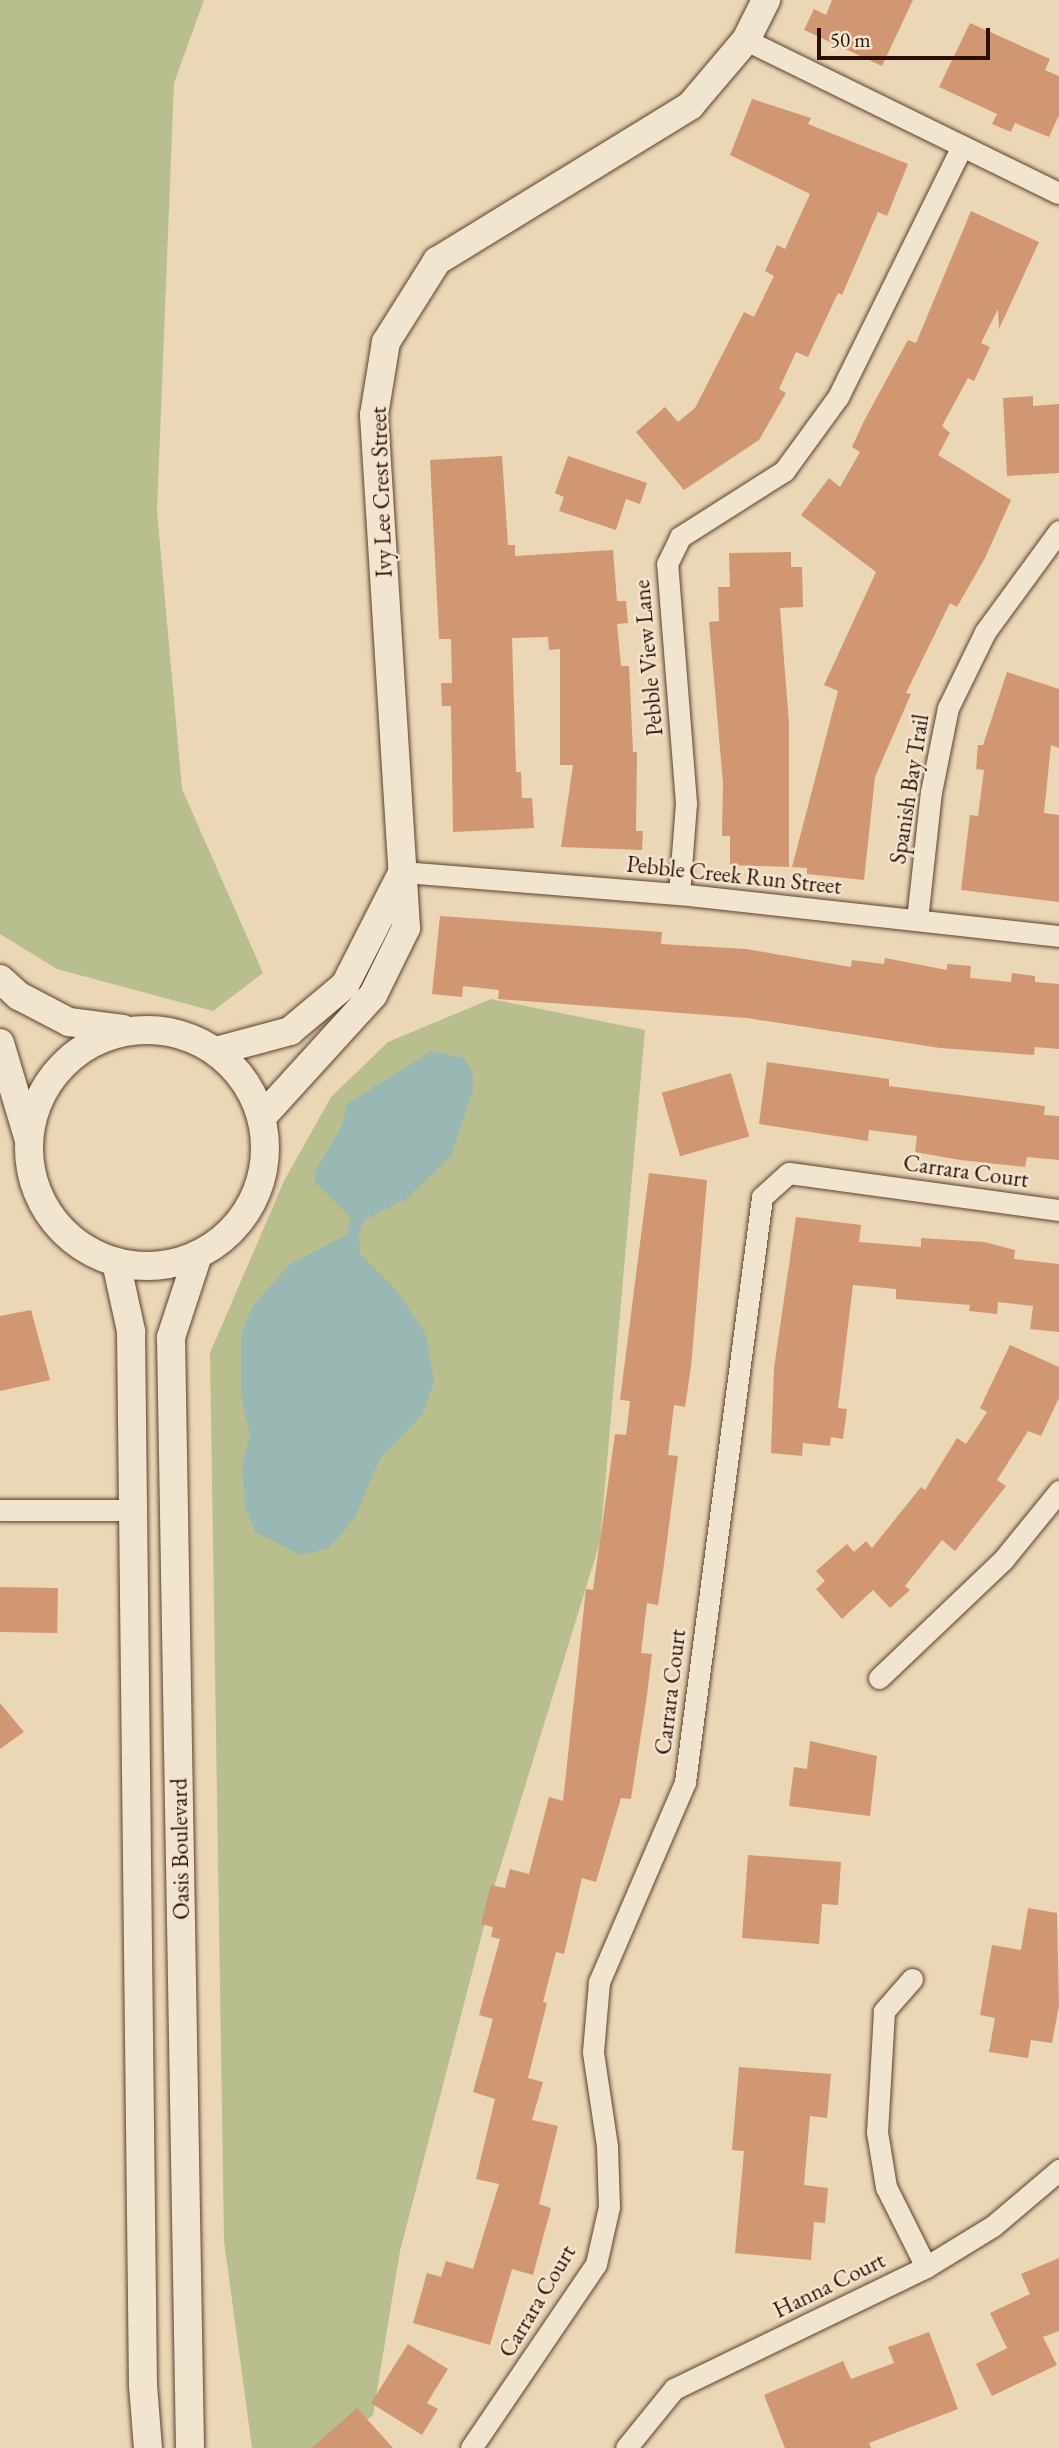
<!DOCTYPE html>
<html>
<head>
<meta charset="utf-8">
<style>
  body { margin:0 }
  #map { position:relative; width:1059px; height:2448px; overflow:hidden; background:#ebd7b6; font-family:"EB Garamond",serif }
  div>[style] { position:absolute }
  .green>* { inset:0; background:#b8be8d }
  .water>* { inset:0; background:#99b8b4 }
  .building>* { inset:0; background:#d09772; transform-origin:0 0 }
  .roads { filter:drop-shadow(0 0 2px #5c412e) drop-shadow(0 0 2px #5c412e) }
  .street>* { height:21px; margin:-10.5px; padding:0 10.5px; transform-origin:10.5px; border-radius:10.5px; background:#f2e5d0 }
  .secondary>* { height:28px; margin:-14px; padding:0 14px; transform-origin:14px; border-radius:14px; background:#f2e5d0 }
  .secondary>.ring { margin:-14px; padding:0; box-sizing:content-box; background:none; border:28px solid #f2e5d0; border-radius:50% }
  span { translate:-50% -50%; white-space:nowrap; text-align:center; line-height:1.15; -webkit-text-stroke:5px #f2e5d0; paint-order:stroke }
  .street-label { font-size:23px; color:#2c0f00 }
  .scale { position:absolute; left:817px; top:28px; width:173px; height:32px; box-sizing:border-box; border:4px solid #2c0f00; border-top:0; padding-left:9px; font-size:21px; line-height:24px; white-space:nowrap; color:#2c0f00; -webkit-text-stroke:5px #f2e5d0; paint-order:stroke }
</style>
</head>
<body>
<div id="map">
  <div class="green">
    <div style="clip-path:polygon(0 0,204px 0,174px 83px,157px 511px,182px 789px,263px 973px,213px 1011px,57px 969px,0 934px)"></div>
    <div style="clip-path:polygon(491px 999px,645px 1030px,600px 1542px,495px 1884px,400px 2251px,373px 2415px,332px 2448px,252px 2448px,224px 2241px,210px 1353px,284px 1181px,331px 1097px,388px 1042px)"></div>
  </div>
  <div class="water">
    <div style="clip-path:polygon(432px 1051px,464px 1058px,472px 1072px,473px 1090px,451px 1156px,408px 1198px,364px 1220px,359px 1235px,360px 1254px,397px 1291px,426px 1335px,434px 1381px,423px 1414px,381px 1457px,354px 1519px,329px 1548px,301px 1555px,255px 1532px,245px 1506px,242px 1466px,250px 1436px,241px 1395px,241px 1336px,252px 1307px,290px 1264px,346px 1235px,351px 1217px,316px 1183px,315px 1171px,342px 1126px,347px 1104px)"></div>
  </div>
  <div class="building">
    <div style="clip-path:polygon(832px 0,913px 0,882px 66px,804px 30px,814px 9px,826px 15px)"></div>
    <div style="clip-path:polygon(970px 23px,1050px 59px,1045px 70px,1059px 76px,1059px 115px,1049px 137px,1015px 123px,1011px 132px,992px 124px,997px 114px,939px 87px)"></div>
    <div style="clip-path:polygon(752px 99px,811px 118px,808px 124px,908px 164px,887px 216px,878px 212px,842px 295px,838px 293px,808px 357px,796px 352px,779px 389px,786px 393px,759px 440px,684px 490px,636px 432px,665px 407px,678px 422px,695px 408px,744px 312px,754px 317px,774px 276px,765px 271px,777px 245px,785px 249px,810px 194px,730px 155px)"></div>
    <div style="clip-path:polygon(971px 211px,1039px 242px,999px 329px,998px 309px,981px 343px,990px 347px,974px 381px,968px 378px,942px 426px,950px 433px,938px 455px,1011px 500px,985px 558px,957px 607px,950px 603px,906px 693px,911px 694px,875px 777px,864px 880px,807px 874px,807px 868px,792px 867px,838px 691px,824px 685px,876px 572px,801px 515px,829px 478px,840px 487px,860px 452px,852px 447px,864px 421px,908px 340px,916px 343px)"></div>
    <div style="clip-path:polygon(1033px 396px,1033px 406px,1059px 404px,1059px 473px,1007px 476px,1003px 398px)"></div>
    <div style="clip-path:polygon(502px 456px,508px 545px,515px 545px,515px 556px,613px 550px,617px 601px,626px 601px,628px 623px,617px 624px,621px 666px,629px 666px,633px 752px,637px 752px,636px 831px,643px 831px,642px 850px,561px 847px,573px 765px,560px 765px,560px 649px,549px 650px,548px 637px,512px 638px,516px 772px,521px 772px,522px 798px,532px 798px,534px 828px,453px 832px,451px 706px,442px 706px,441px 683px,452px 683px,451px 639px,439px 639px,430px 460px)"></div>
    <div style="clip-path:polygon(568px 456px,647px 483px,640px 504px,626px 499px,616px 530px,559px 511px,564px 497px,555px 493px)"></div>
    <div style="clip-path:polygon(791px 552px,791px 567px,802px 567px,803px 607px,780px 608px,789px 724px,789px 867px,730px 865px,730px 836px,722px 836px,723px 783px,709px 622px,719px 621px,718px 587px,730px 587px,729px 553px)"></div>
    <div style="clip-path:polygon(1007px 672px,1059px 689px,1059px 748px,1051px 745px,1044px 813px,1059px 815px,1059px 902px,961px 890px,970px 815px,978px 816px,984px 770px,976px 769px,978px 745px,983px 745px)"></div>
    <div style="clip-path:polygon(440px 916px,662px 932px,661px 944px,746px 949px,851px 967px,852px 960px,884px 964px,885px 958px,947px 970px,947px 964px,971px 966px,970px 978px,1011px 982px,1012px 973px,1035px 976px,1035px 982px,1059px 984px,1059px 1049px,1035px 1047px,1034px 1055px,940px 1048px,747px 1018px,498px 999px,499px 990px,463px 986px,462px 997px,432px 994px)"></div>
    <div style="clip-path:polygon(767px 1062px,889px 1079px,889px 1086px,1045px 1106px,1044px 1115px,1059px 1116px,1059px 1160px,1027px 1157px,1025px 1167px,960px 1160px,915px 1152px,917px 1136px,869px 1130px,868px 1141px,759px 1124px)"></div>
    <div style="left:731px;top:1073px;width:66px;height:72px;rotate:74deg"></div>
    <div style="clip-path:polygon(649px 1173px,707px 1180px,691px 1367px,685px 1407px,674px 1405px,668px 1455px,678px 1456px,664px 1564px,658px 1605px,647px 1603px,641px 1653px,652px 1654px,647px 1695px,631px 1799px,621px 1798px,596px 1882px,582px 1878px,564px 1954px,556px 1952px,543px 2002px,547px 2003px,528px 2078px,543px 2082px,532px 2120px,558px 2126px,539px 2204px,551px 2208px,533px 2275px,512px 2269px,490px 2345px,413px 2323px,427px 2273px,441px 2277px,446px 2261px,473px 2269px,499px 2184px,476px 2179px,495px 2099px,473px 2092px,493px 2019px,479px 2015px,500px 1939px,491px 1937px,493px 1927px,481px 1924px,491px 1885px,505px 1888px,510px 1869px,529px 1874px,549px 1797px,563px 1801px,586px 1589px,593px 1590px,615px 1434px,626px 1435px,630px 1401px,620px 1400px)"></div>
    <div style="clip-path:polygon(796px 1217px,861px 1225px,859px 1242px,921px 1247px,921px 1238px,984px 1242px,1015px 1250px,1014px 1259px,1059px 1264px,1059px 1332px,1030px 1329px,1033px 1306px,998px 1302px,997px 1314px,969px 1311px,970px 1305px,896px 1299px,896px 1289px,853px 1285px,838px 1408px,847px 1409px,843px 1439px,831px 1437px,830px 1446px,803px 1443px,802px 1456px,771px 1453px,774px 1368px)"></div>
    <div style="clip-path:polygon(31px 1310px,50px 1380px,0 1391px,0 1316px)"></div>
    <div style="clip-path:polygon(1010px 1345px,1059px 1367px,1059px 1398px,1041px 1436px,1028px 1431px,997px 1480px,1006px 1486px,955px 1551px,942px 1540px,905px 1586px,910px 1590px,890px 1608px,873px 1590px,842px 1619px,816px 1589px,825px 1581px,816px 1571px,847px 1544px,854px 1552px,866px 1541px,872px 1548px,921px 1487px,925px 1490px,957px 1438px,966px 1444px,987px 1412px,980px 1408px)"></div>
    <div style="left:0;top:1587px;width:58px;height:45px;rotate:1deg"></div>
    <div style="clip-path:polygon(0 1703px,24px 1732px,0 1749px)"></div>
    <div style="clip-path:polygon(810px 1741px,877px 1756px,870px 1816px,789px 1806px,794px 1767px,807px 1769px)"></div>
    <div style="clip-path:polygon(748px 1855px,841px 1862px,838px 1905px,822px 1904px,819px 1944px,742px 1938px)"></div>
    <div style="clip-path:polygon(1028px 1908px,1057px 1913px,1059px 2005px,1052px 2043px,1031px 2040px,1028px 2058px,989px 2052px,995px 2018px,980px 2015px,992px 1945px,1021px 1950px)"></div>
    <div style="clip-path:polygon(739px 2067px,831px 2074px,827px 2118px,810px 2116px,804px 2185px,828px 2188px,825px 2223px,814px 2222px,811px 2260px,735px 2253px,744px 2151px,732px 2150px)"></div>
    <div style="clip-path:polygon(1059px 2258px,1059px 2331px,1043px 2337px,1057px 2365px,992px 2396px,976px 2364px,1007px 2348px,990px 2313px,1030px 2294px,1021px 2274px)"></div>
    <div style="clip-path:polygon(929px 2332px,958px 2409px,869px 2443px,871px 2448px,785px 2448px,764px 2395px,843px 2361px,851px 2379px,894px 2363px,888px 2347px)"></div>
    <div style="clip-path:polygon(408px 2344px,448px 2369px,427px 2403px,438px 2409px,422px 2435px,371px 2403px)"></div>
    <div style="clip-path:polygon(357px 2408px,393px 2448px,312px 2448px)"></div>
  </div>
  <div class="roads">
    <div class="street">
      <div style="left:746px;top:40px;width:348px;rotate:26.1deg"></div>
      <div style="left:403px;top:872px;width:277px;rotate:4.6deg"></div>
      <div style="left:679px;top:894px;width:382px;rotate:6.3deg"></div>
      <div style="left:679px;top:894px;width:91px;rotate:-85.6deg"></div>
      <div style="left:686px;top:803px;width:240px;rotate:-94.5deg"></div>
      <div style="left:667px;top:564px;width:30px;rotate:-64deg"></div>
      <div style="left:680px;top:537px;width:123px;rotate:-32.4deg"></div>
      <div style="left:784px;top:471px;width:92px;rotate:-53.9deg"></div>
      <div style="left:838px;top:397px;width:280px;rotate:-63.7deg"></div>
      <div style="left:917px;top:920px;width:129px;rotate:-83.8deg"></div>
      <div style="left:931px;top:792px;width:86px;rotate:-78.6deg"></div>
      <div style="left:948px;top:708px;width:85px;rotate:-64deg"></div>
      <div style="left:985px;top:632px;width:125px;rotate:-53.8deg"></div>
      <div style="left:0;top:1510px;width:133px"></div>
      <div style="left:879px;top:1678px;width:171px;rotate:-43.6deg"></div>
      <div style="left:1003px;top:1560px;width:89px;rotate:-50.9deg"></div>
      <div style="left:912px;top:1979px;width:43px;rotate:131.2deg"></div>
      <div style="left:884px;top:2011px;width:121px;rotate:93.3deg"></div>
      <div style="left:877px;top:2132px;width:56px;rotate:80.7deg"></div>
      <div style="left:886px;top:2187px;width:89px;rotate:63.4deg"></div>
      <div style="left:471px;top:2448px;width:222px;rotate:-55.8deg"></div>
      <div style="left:596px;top:2264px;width:58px;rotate:-77.2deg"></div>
      <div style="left:609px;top:2207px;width:61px;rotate:-91.9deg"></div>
      <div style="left:607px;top:2146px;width:95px;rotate:-98.5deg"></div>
      <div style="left:593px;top:2052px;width:70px;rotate:-85.1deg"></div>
      <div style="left:599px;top:1982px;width:218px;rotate:-66.7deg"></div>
      <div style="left:685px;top:1782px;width:590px;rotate:-82.5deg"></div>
      <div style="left:762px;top:1197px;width:36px;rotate:-42deg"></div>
      <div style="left:789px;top:1173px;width:273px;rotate:7.8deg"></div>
      <div style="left:626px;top:2448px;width:76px;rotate:-50.9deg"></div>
      <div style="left:674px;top:2389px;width:280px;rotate:-25.8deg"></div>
      <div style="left:926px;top:2267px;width:79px;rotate:-31.5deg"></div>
      <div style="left:993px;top:2226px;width:87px;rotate:-40.3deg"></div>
    </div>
    <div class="secondary">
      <div style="left:0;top:979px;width:25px;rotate:42deg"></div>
      <div style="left:19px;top:996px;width:56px;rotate:27.5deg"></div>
      <div style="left:69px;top:1022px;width:54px;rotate:7.4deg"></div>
      <div class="ring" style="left:29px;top:1030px;width:208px;height:208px"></div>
      <div style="left:0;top:1043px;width:98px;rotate:73.4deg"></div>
      <div style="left:216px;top:1051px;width:77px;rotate:-15.1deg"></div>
      <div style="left:290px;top:1031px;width:72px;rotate:-39.9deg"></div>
      <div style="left:345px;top:985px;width:123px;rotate:-63deg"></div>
      <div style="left:262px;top:1117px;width:165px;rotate:-47.7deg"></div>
      <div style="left:373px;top:995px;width:75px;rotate:-63.8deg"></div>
      <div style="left:406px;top:928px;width:514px;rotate:-93.57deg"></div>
      <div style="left:374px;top:415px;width:74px;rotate:-80.7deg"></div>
      <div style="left:386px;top:342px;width:96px;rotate:-57.8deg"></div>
      <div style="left:437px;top:261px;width:297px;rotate:-31.5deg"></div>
      <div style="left:690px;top:106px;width:87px;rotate:-49.7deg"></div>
      <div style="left:746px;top:40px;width:45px;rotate:-63.4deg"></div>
      <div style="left:116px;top:1262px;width:71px;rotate:77.7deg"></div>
      <div style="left:131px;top:1331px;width:1054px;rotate:89.35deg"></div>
      <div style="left:143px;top:2385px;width:63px;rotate:85.5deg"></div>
      <div style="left:190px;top:2448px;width:1111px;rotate:-90.98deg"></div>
      <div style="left:171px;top:1337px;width:86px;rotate:-71.8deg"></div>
    </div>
  </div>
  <div class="street-label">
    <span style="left:381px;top:492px;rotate:-92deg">Ivy Lee Crest Street</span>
    <span style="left:648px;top:658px;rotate:-95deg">Pebble View Lane</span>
    <span style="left:909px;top:789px;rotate:-81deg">Spanish Bay Trail</span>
    <span style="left:734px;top:875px;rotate:6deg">Pebble Creek Run Street</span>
    <span style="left:966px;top:1171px;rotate:8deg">Carrara Court</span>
    <span style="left:670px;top:1692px;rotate:-83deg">Carrara Court</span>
    <span style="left:180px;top:1849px;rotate:-91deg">Oasis Boulevard</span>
    <span style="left:829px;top:2285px;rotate:-26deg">Hanna Court</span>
    <span style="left:537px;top:2301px;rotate:-59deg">Carrara Court</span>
  </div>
  <div class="scale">50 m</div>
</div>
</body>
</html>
